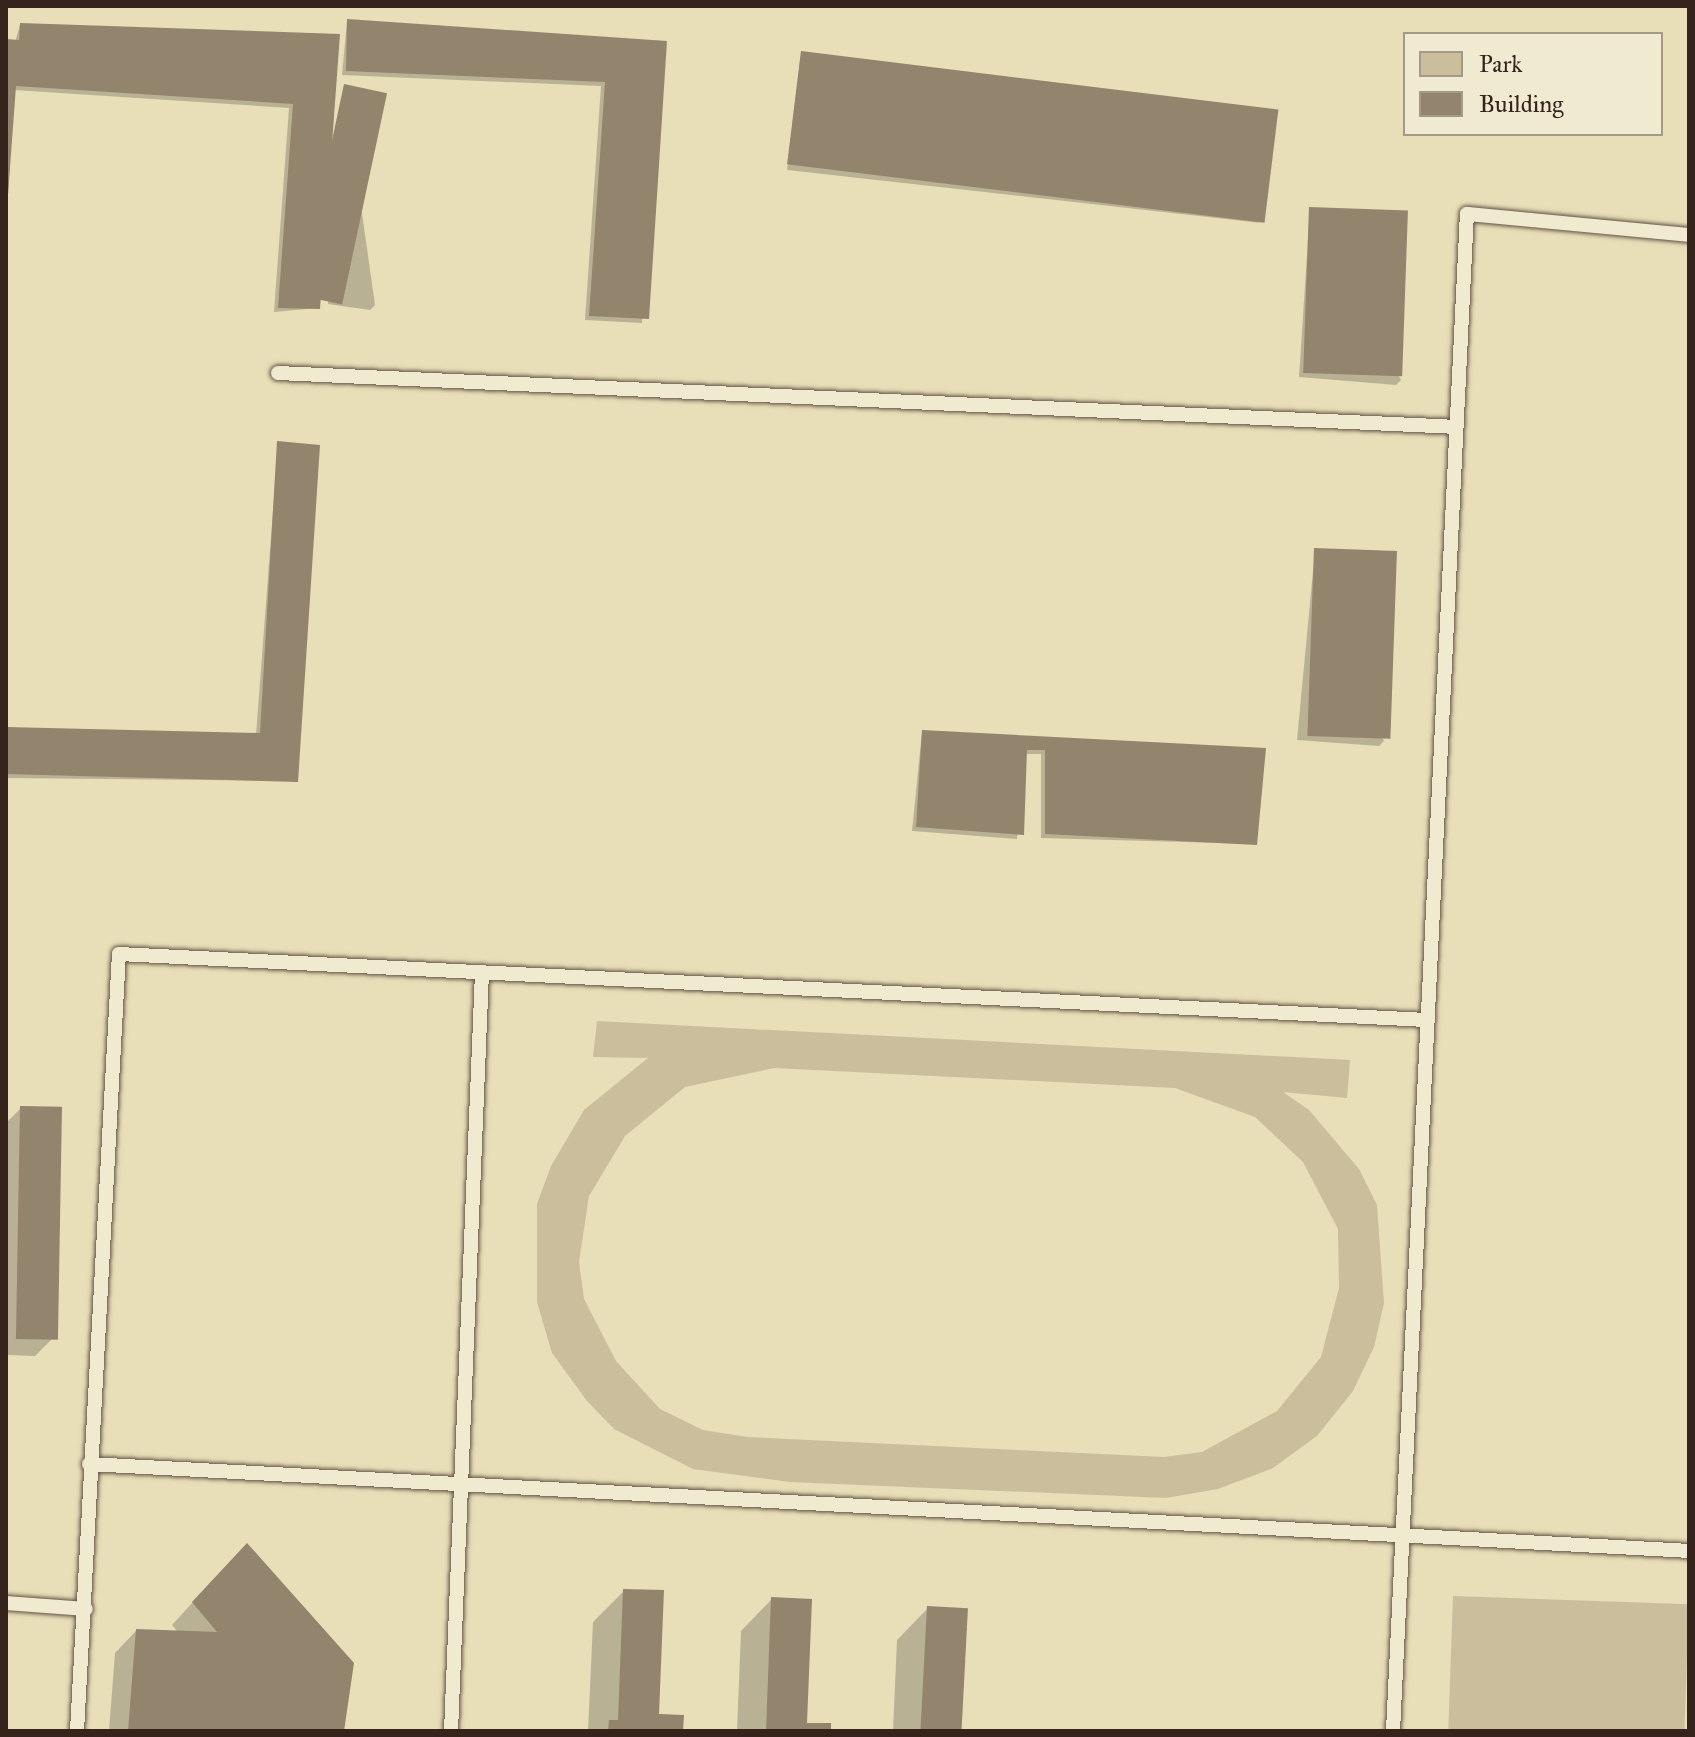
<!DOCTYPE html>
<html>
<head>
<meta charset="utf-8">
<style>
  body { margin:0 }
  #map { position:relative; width:1695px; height:1737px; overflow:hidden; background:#e8deb8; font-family:"IM FELL Great Primer",serif }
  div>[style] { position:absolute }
  .green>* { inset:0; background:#cabe9d; transform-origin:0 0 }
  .shadow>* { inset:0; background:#0003 }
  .building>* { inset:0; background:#92846d; transform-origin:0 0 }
  .roads { filter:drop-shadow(0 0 2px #625243) drop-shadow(0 0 2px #625243) }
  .service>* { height:14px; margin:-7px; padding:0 7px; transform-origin:7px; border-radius:7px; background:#f0ead1 }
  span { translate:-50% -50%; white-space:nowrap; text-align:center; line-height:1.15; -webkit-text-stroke:6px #f0ead1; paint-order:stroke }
  .frame { position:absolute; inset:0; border:8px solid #35231c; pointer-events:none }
  .legend { position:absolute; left:1403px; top:32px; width:260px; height:104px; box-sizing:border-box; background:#f0ead1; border:2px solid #a59a89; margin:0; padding:10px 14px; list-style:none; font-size:24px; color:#35231c }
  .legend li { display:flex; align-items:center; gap:16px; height:40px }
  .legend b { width:40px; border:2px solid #a59a89 }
</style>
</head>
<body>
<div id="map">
  <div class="green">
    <div style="clip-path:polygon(evenodd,597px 1021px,1350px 1060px,1347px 1098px,1283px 1092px,1309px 1110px,1359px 1169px,1377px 1205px,1384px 1303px,1374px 1347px,1353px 1391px,1317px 1436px,1273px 1468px,1218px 1489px,1166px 1498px,790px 1482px,693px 1469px,614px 1429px,587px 1401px,552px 1353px,537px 1302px,537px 1204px,551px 1166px,584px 1110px,648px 1058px,593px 1057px,597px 1021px,774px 1068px,1175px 1088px,1255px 1117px,1303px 1162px,1338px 1229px,1339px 1288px,1321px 1357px,1277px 1411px,1202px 1452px,1164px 1457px,747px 1437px,703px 1430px,660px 1409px,616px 1361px,584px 1299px,579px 1262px,589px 1196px,625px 1136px,685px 1087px,774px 1068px)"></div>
    <div style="left:1453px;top:1596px;width:236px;height:135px;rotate:2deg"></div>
  </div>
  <div class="shadow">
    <div style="clip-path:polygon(347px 21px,665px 43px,642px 323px,585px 320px,601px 86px,342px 75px)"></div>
    <div style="clip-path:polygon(20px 25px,338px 36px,318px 308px,274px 312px,289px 108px,14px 90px,6px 230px,6px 41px,15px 42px)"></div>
    <div style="clip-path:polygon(801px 53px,1261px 223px,787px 170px)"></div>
    <div style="clip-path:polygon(344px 86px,375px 305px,370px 310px,328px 304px)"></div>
    <div style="clip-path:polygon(1310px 209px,1401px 380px,1396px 385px,1299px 377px)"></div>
    <div style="clip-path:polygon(278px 444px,296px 781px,6px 778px,6px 729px,256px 735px)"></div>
    <div style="clip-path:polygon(1315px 550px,1384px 741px,1379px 746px,1297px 740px)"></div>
    <div style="clip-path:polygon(922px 732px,1263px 750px,1255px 844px,1041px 838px,1041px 754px,1025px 754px,1017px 839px,912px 831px)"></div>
    <div style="clip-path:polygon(21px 1108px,51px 1340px,35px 1356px,6px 1355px,6px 1123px)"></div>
    <div style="clip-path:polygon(225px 1567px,342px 1731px,109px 1731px,115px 1653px,136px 1631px,178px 1632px,172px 1625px)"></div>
    <div style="clip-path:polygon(624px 1591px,657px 1716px,681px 1731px,588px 1731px,593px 1622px)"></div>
    <div style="clip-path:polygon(772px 1599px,805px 1725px,829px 1731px,737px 1731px,741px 1631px)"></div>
    <div style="clip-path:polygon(928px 1608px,961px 1731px,893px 1731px,897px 1640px)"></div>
  </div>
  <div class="building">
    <div style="clip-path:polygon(347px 19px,667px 41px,649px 319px,589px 316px,605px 82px,346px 71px)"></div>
    <div style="clip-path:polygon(20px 23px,340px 34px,320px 309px,278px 308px,293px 104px,16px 86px,6px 222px,6px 39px,19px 40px)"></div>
    <div style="left:801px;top:51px;width:481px;height:114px;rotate:7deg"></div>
    <div style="left:344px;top:84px;width:44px;height:216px;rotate:12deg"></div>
    <div style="left:1309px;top:207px;width:99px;height:166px;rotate:2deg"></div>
    <div style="clip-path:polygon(277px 441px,320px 445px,298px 782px,6px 774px,6px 727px,260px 733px)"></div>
    <div style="left:1314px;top:548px;width:83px;height:188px;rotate:2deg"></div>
    <div style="clip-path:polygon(922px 730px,1266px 748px,1257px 845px,1045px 834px,1045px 750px,1027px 750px,1024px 835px,916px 827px)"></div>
    <div style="left:20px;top:1106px;width:42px;height:233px;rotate:1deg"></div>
    <div style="clip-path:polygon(247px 1543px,354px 1663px,344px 1731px,128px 1731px,136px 1629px,217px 1632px,192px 1602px)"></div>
    <div style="clip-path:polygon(623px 1589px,664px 1590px,659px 1714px,684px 1715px,683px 1731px,608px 1731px,609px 1720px,618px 1720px)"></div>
    <div style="clip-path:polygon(771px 1597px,812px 1599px,807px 1723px,831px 1723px,831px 1731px,766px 1731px)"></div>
    <div style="left:927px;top:1606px;width:41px;height:125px;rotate:3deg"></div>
  </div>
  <div class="roads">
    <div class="service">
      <div style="left:278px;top:373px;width:1179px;rotate:2.62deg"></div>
      <div style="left:89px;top:1464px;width:1602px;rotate:3.11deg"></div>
      <div style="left:6px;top:1603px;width:80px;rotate:4.3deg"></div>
      <div style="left:77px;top:1731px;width:778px;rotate:-86.91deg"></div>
      <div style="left:119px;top:954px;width:1308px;rotate:2.89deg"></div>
      <div style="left:451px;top:1731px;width:759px;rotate:-87.66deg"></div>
      <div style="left:1393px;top:1731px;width:1519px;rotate:-87.21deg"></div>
      <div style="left:1467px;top:214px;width:223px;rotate:5.4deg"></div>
    </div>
  </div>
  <div class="frame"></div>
  <ul class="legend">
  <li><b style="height:22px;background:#cabe9d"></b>Park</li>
  <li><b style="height:22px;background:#92846d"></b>Building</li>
  </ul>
</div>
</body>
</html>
